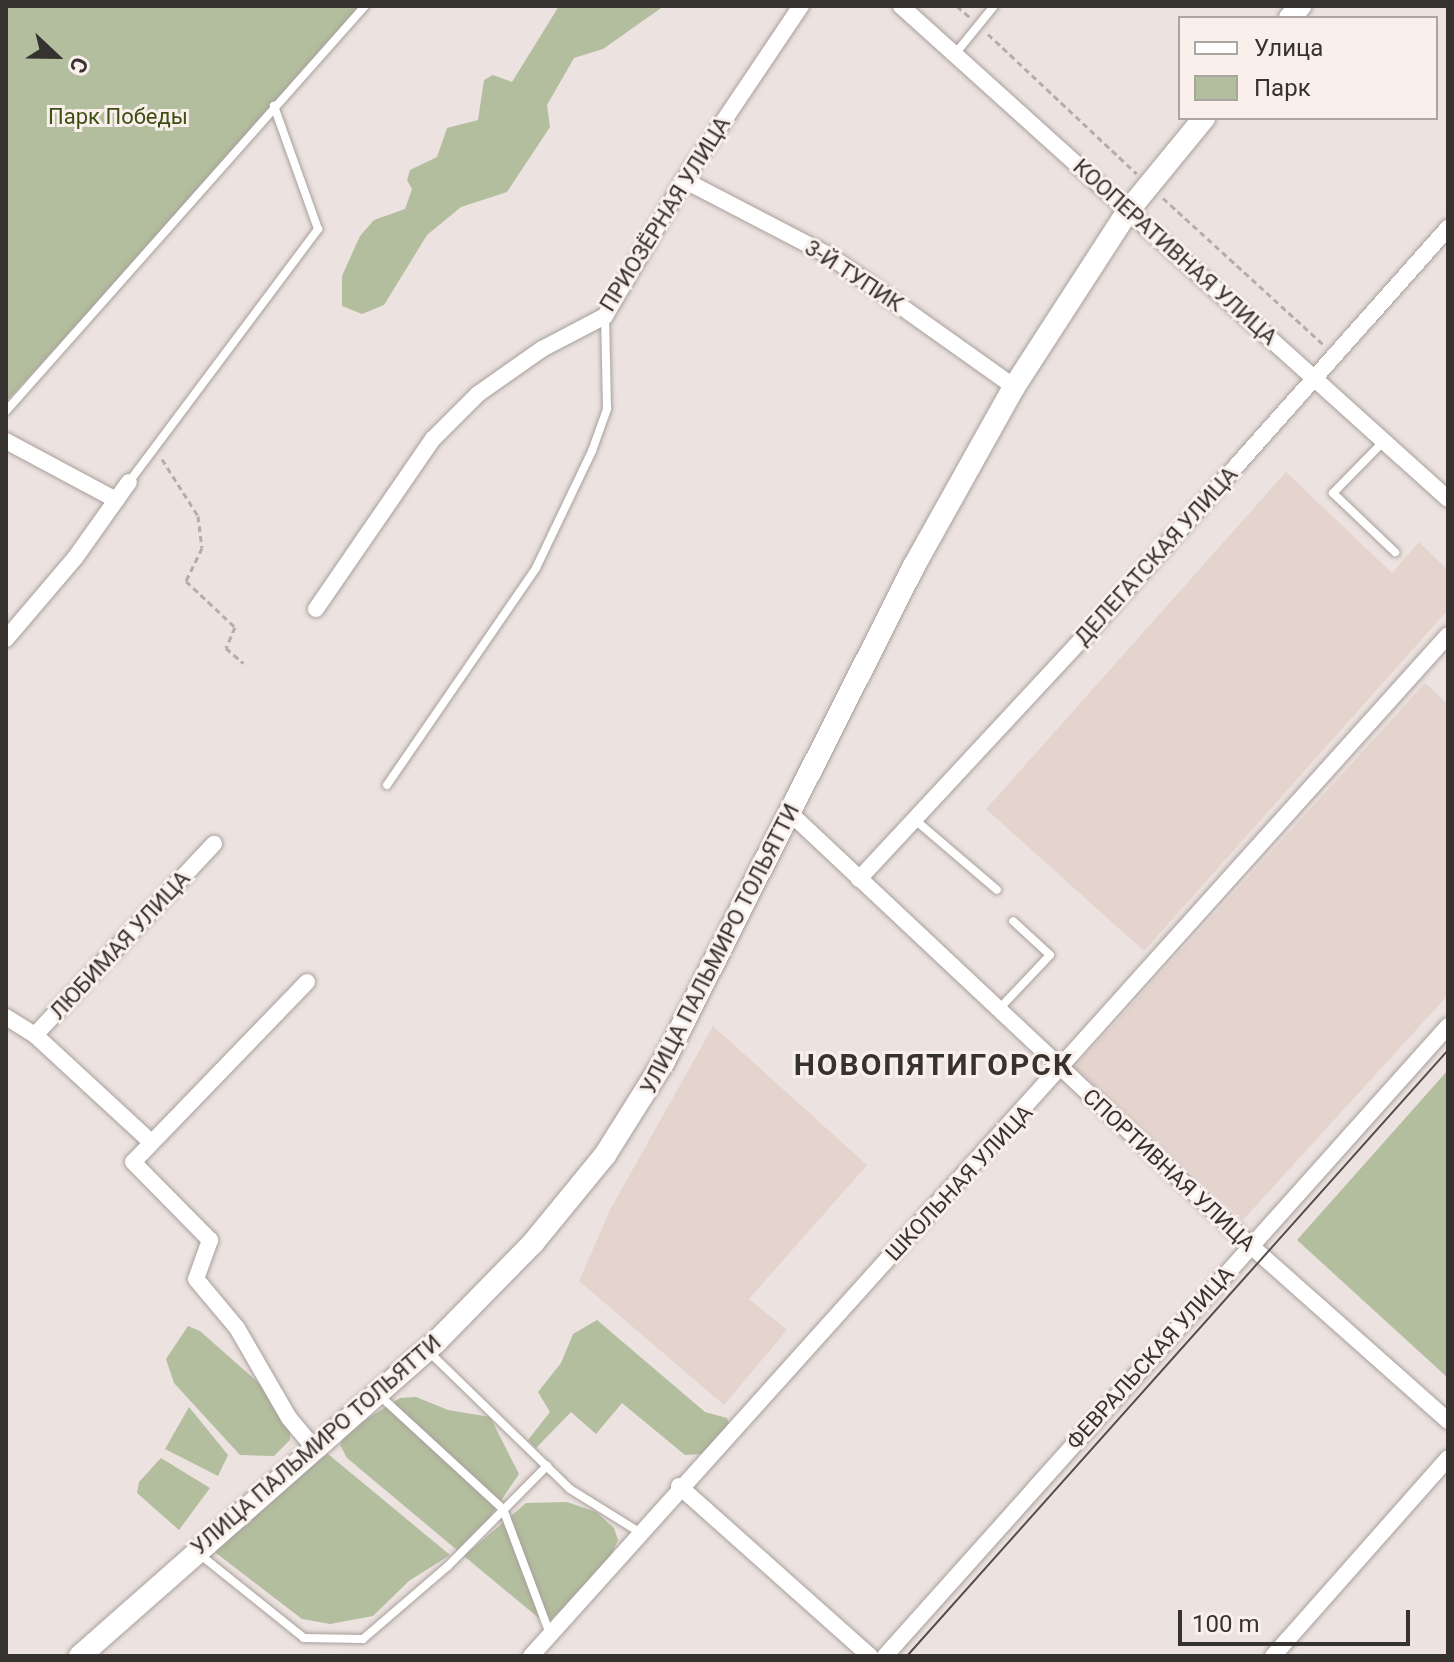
<!DOCTYPE html>
<html>
<head>
<meta charset="utf-8">
<style>
  body { margin:0 }
  #map { position:relative; width:1454px; height:1662px; overflow:hidden; background:#ece2df; font-family:Roboto,sans-serif }
  div>[style] { position:absolute }
  .built>* { inset:0; background:#e5d4ce }
  .green>* { inset:0; background:#b3be9e }
  .path>* { height:3px; margin-top:-1.5px; transform-origin:0; background:repeating-linear-gradient(90deg,#b5adaa 0 6px,transparent 0 10px) }
  .roads { filter:drop-shadow(0 0 2px #a89f9c) drop-shadow(0 0 2px #a89f9c) }
  .lane>* { height:8px; margin:-4px; padding:0 4px; transform-origin:4px; border-radius:4px; background:#fff }
  .street>* { height:16px; margin:-8px; padding:0 8px; transform-origin:8px; border-radius:8px; background:#fff }
  .secondary>* { height:22px; margin:-11px; padding:0 11px; transform-origin:11px; border-radius:11px; background:#fff }
  .tram>* { height:2px; margin:-1px; padding:0 1px; transform-origin:1px; border-radius:1px; background:#534e4c }
  span { translate:-50% -50%; white-space:nowrap; text-align:center; line-height:1.15; -webkit-text-stroke:6px #f9f0ec; paint-order:stroke }
  .park-label { font-size:22px; color:#3e4d12 }
  .street-label { font-size:22px; color:#363230 }
  .district-label { font-size:30px; color:#363230; font-weight:700; letter-spacing:2px }
  .frame { position:absolute; inset:0; border:8px solid #363230; pointer-events:none }
  .legend { position:absolute; left:1178px; top:16px; width:260px; height:104px; box-sizing:border-box; background:#f9f0ec; border:2px solid #aba4a1; margin:0; padding:10px 14px; list-style:none; font-size:24px; color:#363230 }
  .legend li { display:flex; align-items:center; gap:16px; height:40px }
  .legend b { width:40px; border:2px solid #aba4a1 }
  .north { position:absolute; left:16px; top:16px; width:80px; height:80px; -webkit-text-stroke:6px #f9f0ec; paint-order:stroke; rotate:112deg; font-size:22px; font-weight:700; line-height:32px; text-align:center; color:#363230 }
  .north::after { content:''; display:block; margin:auto; width:28px; height:36px; background:#363230; clip-path:polygon(50% 0,100% 100%,50% 72%,0 100%) }
  .scale { position:absolute; left:1178px; top:1610px; width:232px; height:36px; box-sizing:border-box; border:4px solid #363230; border-top:0; padding-left:10px; font-size:24px; line-height:28px; white-space:nowrap; color:#363230; -webkit-text-stroke:6px #f9f0ec; paint-order:stroke }
</style>
</head>
<body>
<div id="map">
  <div class="built">
    <div style="clip-path:polygon(1286px 472px,1392px 573px,1419px 542px,1448px 570px,1448px 610px,1144px 951px,986px 809px)"></div>
    <div style="clip-path:polygon(1425px 683px,1448px 704px,1448px 995px,1243px 1220px,1075px 1067px)"></div>
    <div style="clip-path:polygon(713px 1026px,867px 1165px,749px 1299px,787px 1330px,724px 1405px,579px 1281px,610px 1210px)"></div>
  </div>
  <div class="green">
    <div style="clip-path:polygon(6px 6px,370px 6px,6px 402px)"></div>
    <div style="clip-path:polygon(559px 6px,664px 6px,603px 49px,574px 58px,547px 105px,550px 127px,507px 192px,461px 207px,427px 235px,384px 305px,362px 314px,342px 306px,342px 276px,360px 236px,374px 220px,405px 209px,412px 189px,407px 180px,410px 170px,437px 157px,447px 128px,478px 120px,484px 80px,493px 75px,512px 82px)"></div>
    <div style="clip-path:polygon(1448px 1070px,1448px 1378px,1297px 1240px)"></div>
    <div style="clip-path:polygon(597px 1320px,705px 1412px,727px 1418px,729px 1424px,702px 1454px,685px 1455px,622px 1403px,596px 1434px,571px 1412px,536px 1448px,528px 1440px,550px 1412px,538px 1392px,561px 1363px,573px 1334px)"></div>
    <div style="clip-path:polygon(188px 1326px,200px 1331px,260px 1384px,279px 1410px,290px 1428px,290px 1440px,274px 1456px,240px 1455px,174px 1383px,166px 1359px)"></div>
    <div style="clip-path:polygon(416px 1397px,448px 1410px,490px 1417px,519px 1474px,490px 1517px,457px 1550px,347px 1458px,340px 1445px,346px 1432px,400px 1398px)"></div>
    <div style="clip-path:polygon(189px 1407px,228px 1455px,218px 1476px,165px 1449px)"></div>
    <div style="clip-path:polygon(328px 1454px,450px 1555px,409px 1581px,373px 1616px,330px 1624px,302px 1619px,216px 1553px,216px 1541px,314px 1457px)"></div>
    <div style="clip-path:polygon(161px 1458px,210px 1488px,179px 1530px,137px 1493px,139px 1482px)"></div>
    <div style="clip-path:polygon(567px 1502px,596px 1512px,614px 1528px,618px 1540px,604px 1571px,546px 1624px,464px 1556px,526px 1503px)"></div>
  </div>
  <div class="path">
    <div style="left:957px;top:6px;width:18px;rotate:41deg"></div>
    <div style="left:988px;top:34px;width:204px;rotate:43.2deg"></div>
    <div style="left:1163px;top:198px;width:217px;rotate:42.4deg"></div>
    <div style="left:162px;top:459px;width:67px;rotate:57.7deg"></div>
    <div style="left:198px;top:516px;width:32px;rotate:83deg"></div>
    <div style="left:202px;top:548px;width:37px;rotate:116deg"></div>
    <div style="left:186px;top:581px;width:67px;rotate:43.2deg"></div>
    <div style="left:235px;top:627px;width:23px;rotate:113deg"></div>
    <div style="left:226px;top:648px;width:23px;rotate:41deg"></div>
  </div>
  <div class="roads">
    <div class="lane">
      <div style="left:955px;top:54px;width:62px;rotate:-50.9deg"></div>
      <div style="left:6px;top:411px;width:541px;rotate:-48.45deg"></div>
      <div style="left:1384px;top:441px;width:73px;rotate:134.4deg"></div>
      <div style="left:1333px;top:493px;width:86px;rotate:43.6deg"></div>
      <div style="left:129px;top:482px;width:316px;rotate:-53.2deg"></div>
      <div style="left:318px;top:229px;width:131px;rotate:-109.7deg"></div>
      <div style="left:387px;top:785px;width:263px;rotate:-55.5deg"></div>
      <div style="left:536px;top:568px;width:130px;rotate:-64.4deg"></div>
      <div style="left:592px;top:451px;width:45px;rotate:-70.3deg"></div>
      <div style="left:607px;top:409px;width:92px;rotate:-91.2deg"></div>
      <div style="left:914px;top:819px;width:109px;rotate:40.5deg"></div>
      <div style="left:999px;top:1009px;width:74px;rotate:-46.6deg"></div>
      <div style="left:1050px;top:955px;width:50px;rotate:-137.4deg"></div>
      <div style="left:427px;top:1350px;width:199px;rotate:44.2deg"></div>
      <div style="left:570px;top:1489px;width:81px;rotate:31.9deg"></div>
      <div style="left:379px;top:1395px;width:168px;rotate:42.6deg"></div>
      <div style="left:503px;top:1509px;width:134px;rotate:69.4deg"></div>
      <div style="left:198px;top:1553px;width:136px;rotate:38.7deg"></div>
      <div style="left:304px;top:1638px;width:59px;rotate:1deg"></div>
      <div style="left:363px;top:1639px;width:112px;rotate:-40.7deg"></div>
      <div style="left:448px;top:1566px;width:141px;rotate:-45.3deg"></div>
    </div>
    <div class="street">
      <div style="left:901px;top:6px;width:736px;rotate:42.03deg"></div>
      <div style="left:684px;top:180px;width:165px;rotate:27.5deg"></div>
      <div style="left:830px;top:256px;width:226px;rotate:35.4deg"></div>
      <div style="left:6px;top:441px;width:125px;rotate:28.2deg"></div>
      <div style="left:316px;top:609px;width:206px;rotate:-55.5deg"></div>
      <div style="left:433px;top:439px;width:64px;rotate:-45deg"></div>
      <div style="left:478px;top:394px;width:78px;rotate:-35.1deg"></div>
      <div style="left:542px;top:349px;width:71px;rotate:-27.6deg"></div>
      <div style="left:605px;top:316px;width:157px;rotate:-59.8deg"></div>
      <div style="left:684px;top:180px;width:210px;rotate:-56.1deg"></div>
      <div style="left:6px;top:639px;width:106px;rotate:-49.6deg"></div>
      <div style="left:75px;top:558px;width:93px;rotate:-54.6deg"></div>
      <div style="left:791px;top:814px;width:630px;rotate:43.2deg"></div>
      <div style="left:1250px;top:1245px;width:265px;rotate:41.6deg"></div>
      <div style="left:859px;top:879px;width:345px;rotate:-47.1deg"></div>
      <div style="left:1094px;top:626px;width:533px;rotate:-48.35deg"></div>
      <div style="left:307px;top:982px;width:250px;rotate:134deg"></div>
      <div style="left:133px;top:1162px;width:110px;rotate:45.4deg"></div>
      <div style="left:210px;top:1240px;width:41px;rotate:109.7deg"></div>
      <div style="left:196px;top:1279px;width:64px;rotate:50.1deg"></div>
      <div style="left:237px;top:1328px;width:104px;rotate:60deg"></div>
      <div style="left:289px;top:1418px;width:39px;rotate:50deg"></div>
      <div style="left:6px;top:1017px;width:34px;rotate:32deg"></div>
      <div style="left:35px;top:1035px;width:158px;rotate:42.7deg"></div>
      <div style="left:35px;top:1035px;width:262px;rotate:-46.9deg"></div>
      <div style="left:679px;top:1486px;width:256px;rotate:41.7deg"></div>
      <div style="left:531px;top:1656px;width:1372px;rotate:-48.07deg"></div>
      <div style="left:885px;top:1656px;width:845px;rotate:-48.21deg"></div>
      <div style="left:1273px;top:1656px;width:264px;rotate:-48.5deg"></div>
    </div>
    <div class="secondary">
      <div style="left:1290px;top:18px;width:16px;rotate:-50deg"></div>
      <div style="left:80px;top:1656px;width:475px;rotate:-41.4deg"></div>
      <div style="left:436px;top:1342px;width:139px;rotate:-45.6deg"></div>
      <div style="left:533px;top:1243px;width:114px;rotate:-50.7deg"></div>
      <div style="left:605px;top:1155px;width:109px;rotate:-57.8deg"></div>
      <div style="left:663px;top:1063px;width:557px;rotate:-63.2deg"></div>
      <div style="left:914px;top:566px;width:205px;rotate:-60.8deg"></div>
      <div style="left:1014px;top:387px;width:210px;rotate:-57.1deg"></div>
      <div style="left:1128px;top:211px;width:120px;rotate:-50.7deg"></div>
    </div>
  </div>
  <div class="tram">
    <div style="left:907px;top:1656px;width:812px;rotate:-48.24deg"></div>
  </div>
  <div class="park-label">
    <span style="left:118px;top:117px">Парк Победы</span>
  </div>
  <div class="street-label">
    <span style="left:665px;top:214px;rotate:-58deg">ПРИОЗЁРНАЯ УЛИЦА</span>
    <span style="left:1175px;top:252px;rotate:42deg">КООПЕРАТИВНАЯ УЛИЦА</span>
    <span style="left:854px;top:276px;rotate:33deg">3-Й ТУПИК</span>
    <span style="left:1156px;top:556px;rotate:-48deg">ДЕЛЕГАТСКАЯ УЛИЦА</span>
    <span style="left:120px;top:945px;rotate:-47deg">ЛЮБИМАЯ УЛИЦА</span>
    <span style="left:720px;top:949px;rotate:-63deg">УЛИЦА ПАЛЬМИРО ТОЛЬЯТТИ</span>
    <span style="left:1169px;top:1170px;rotate:43deg">СПОРТИВНАЯ УЛИЦА</span>
    <span style="left:959px;top:1183px;rotate:-47deg">ШКОЛЬНАЯ УЛИЦА</span>
    <span style="left:1150px;top:1358px;rotate:-48deg">ФЕВРАЛЬСКАЯ УЛИЦА</span>
    <span style="left:316px;top:1445px;rotate:-41deg">УЛИЦА ПАЛЬМИРО ТОЛЬЯТТИ</span>
  </div>
  <div class="district-label">
    <span style="left:934px;top:1065px">НОВОПЯТИГОРСК</span>
  </div>
  <div class="frame"></div>
  <ul class="legend">
  <li><b style="height:10px;background:#fff"></b>Улица</li>
  <li><b style="height:22px;background:#b3be9e"></b>Парк</li>
  </ul>
  <div class="north">С</div>
  <div class="scale">100 m</div>
</div>
</body>
</html>
